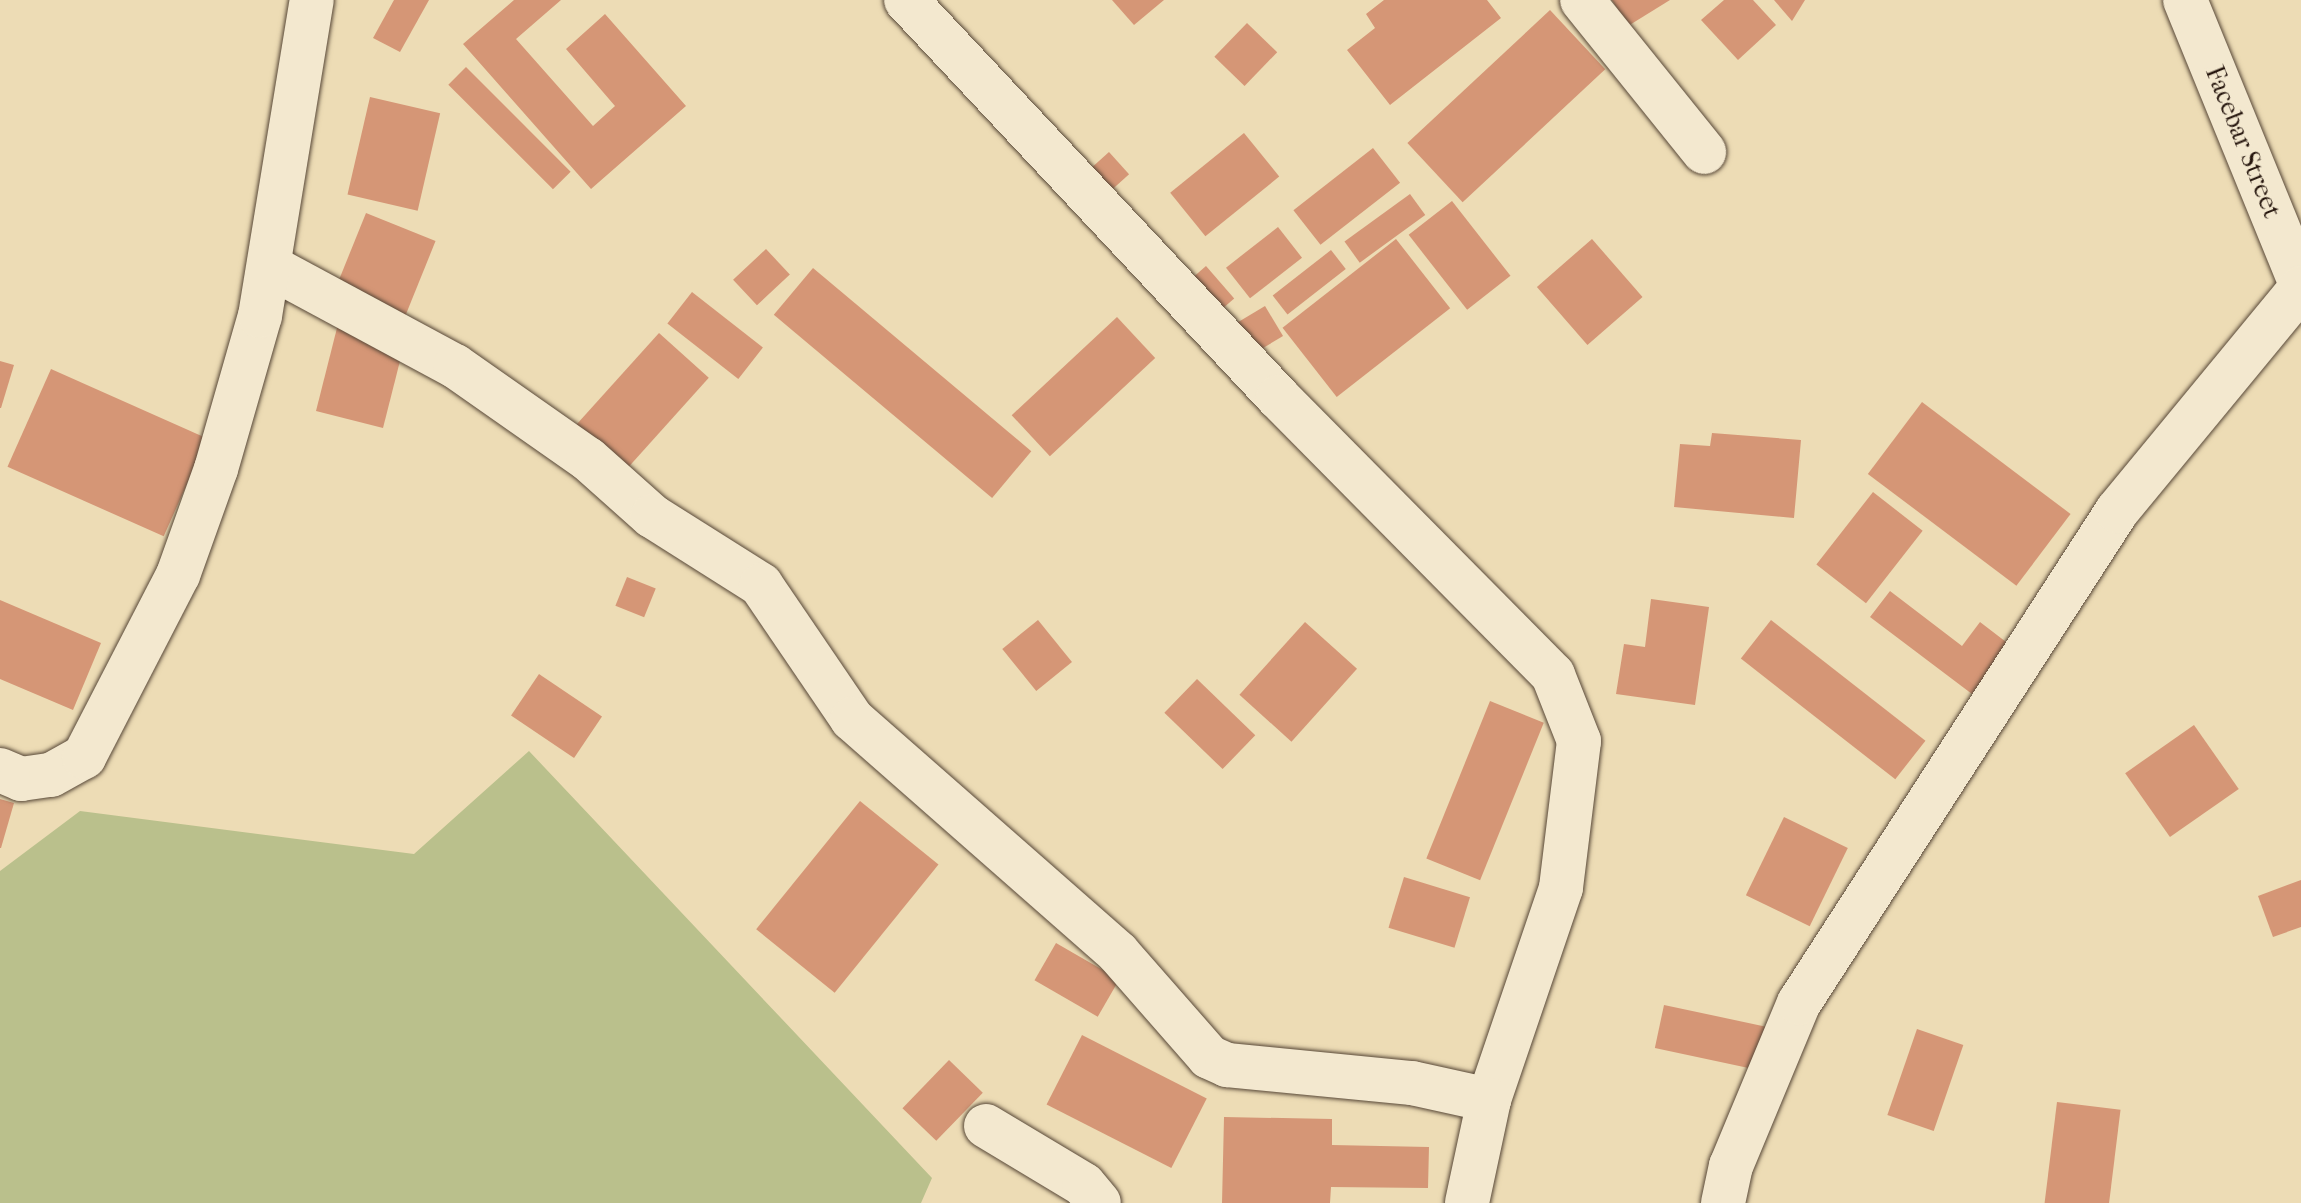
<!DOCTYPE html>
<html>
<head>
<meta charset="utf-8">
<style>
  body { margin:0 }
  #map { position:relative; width:2301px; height:1203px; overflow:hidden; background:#eddcb5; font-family:"IM FELL French Canon",serif }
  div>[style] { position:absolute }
  .green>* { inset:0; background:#bac08c }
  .building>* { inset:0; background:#d59676; transform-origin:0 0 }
  .roads { filter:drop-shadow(0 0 2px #574737) drop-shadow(0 0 2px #574737) }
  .minor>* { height:44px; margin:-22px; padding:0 22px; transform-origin:22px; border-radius:22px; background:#f3e8cf }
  span { translate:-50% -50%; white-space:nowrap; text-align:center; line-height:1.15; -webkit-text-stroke:6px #f3e8cf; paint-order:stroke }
  .street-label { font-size:26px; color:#25150d }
</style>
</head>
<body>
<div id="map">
  <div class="green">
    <div style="clip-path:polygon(529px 751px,932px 1178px,921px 1203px,0 1203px,0 871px,80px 811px,414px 854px)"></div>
  </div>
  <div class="building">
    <div style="clip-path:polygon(394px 0,429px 0,400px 52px,373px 38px)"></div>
    <div style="clip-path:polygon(514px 0,561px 0,516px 39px,593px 126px,615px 106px,566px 49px,605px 14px,686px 106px,591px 189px,463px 44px)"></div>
    <div style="clip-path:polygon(1112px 0,1164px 0,1134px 25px)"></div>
    <div style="clip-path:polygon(1384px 0,1487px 0,1501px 18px,1390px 105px,1347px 50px,1375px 28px,1366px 14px)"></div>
    <div style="clip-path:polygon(1612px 0,1670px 0,1628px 26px)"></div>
    <div style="clip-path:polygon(1724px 0,1753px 0,1776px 25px,1738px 60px,1701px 20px)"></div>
    <div style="clip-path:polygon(1774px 0,1805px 0,1792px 21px)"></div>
    <div style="left:1550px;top:10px;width:81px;height:195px;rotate:47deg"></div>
    <div style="left:1247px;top:23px;width:42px;height:47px;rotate:44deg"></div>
    <div style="left:466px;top:67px;width:148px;height:25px;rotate:45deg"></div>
    <div style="left:370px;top:97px;width:72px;height:100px;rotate:13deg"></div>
    <div style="left:1244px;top:133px;width:56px;height:95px;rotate:51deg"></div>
    <div style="left:1373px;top:148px;width:44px;height:101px;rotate:52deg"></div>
    <div style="left:1109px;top:152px;width:30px;height:28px;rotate:48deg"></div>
    <div style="left:1410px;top:194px;width:26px;height:81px;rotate:54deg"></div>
    <div style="left:1452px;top:201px;width:95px;height:55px;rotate:52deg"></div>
    <div style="left:366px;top:213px;width:75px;height:83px;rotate:22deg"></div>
    <div style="left:1278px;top:227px;width:39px;height:66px;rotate:52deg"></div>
    <div style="left:1396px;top:239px;width:88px;height:144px;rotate:52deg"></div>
    <div style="left:1592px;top:239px;width:77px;height:73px;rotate:49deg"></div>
    <div style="left:766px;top:249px;width:35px;height:45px;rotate:47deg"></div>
    <div style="left:1331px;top:250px;width:24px;height:74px;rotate:52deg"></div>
    <div style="left:1206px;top:266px;width:43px;height:25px;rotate:49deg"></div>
    <div style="left:813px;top:268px;width:285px;height:61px;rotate:40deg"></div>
    <div style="left:692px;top:292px;width:90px;height:40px;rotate:38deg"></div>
    <div style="left:1265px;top:306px;width:35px;height:38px;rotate:59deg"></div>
    <div style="left:1117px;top:317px;width:56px;height:144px;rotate:47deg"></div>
    <div style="clip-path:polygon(338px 324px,401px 357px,383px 428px,316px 411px)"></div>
    <div style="left:659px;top:333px;width:67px;height:130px;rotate:42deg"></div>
    <div style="clip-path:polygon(0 361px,14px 365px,1px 408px,0 408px)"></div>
    <div style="left:51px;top:369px;width:171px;height:107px;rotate:24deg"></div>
    <div style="left:1922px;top:402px;width:186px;height:90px;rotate:37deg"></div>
    <div style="clip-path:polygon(1712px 433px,1801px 440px,1794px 518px,1674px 507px,1680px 444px,1710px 446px)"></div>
    <div style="left:1873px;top:492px;width:63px;height:92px;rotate:38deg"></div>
    <div style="left:627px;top:577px;width:31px;height:31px;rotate:22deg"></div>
    <div style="clip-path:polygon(1890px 591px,1962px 646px,1980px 622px,2010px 645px,1972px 694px,1870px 617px)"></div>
    <div style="clip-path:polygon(1651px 599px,1709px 607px,1695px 705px,1616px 694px,1624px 644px,1645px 647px)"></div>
    <div style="clip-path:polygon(0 600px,101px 643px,73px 710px,0 679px)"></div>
    <div style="left:1038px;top:620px;width:54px;height:46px;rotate:51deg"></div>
    <div style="left:1771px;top:620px;width:196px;height:49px;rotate:38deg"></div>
    <div style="left:1305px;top:622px;width:70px;height:98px;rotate:42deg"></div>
    <div style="left:539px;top:674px;width:76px;height:50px;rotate:34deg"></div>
    <div style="left:1197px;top:679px;width:81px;height:47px;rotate:44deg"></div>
    <div style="left:1490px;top:701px;width:58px;height:170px;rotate:22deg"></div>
    <div style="left:2194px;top:725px;width:78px;height:84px;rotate:55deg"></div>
    <div style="clip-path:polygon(0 799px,14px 803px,1px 848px,0 848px)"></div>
    <div style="left:860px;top:801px;width:101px;height:165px;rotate:39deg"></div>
    <div style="left:1784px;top:817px;width:71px;height:87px;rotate:26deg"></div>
    <div style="left:1404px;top:877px;width:69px;height:53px;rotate:17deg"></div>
    <div style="clip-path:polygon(2301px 880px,2301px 927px,2273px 937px,2258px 896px)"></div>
    <div style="left:1056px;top:943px;width:73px;height:43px;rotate:30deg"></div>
    <div style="left:1664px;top:1005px;width:109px;height:44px;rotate:12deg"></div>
    <div style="left:1917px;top:1029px;width:49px;height:91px;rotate:19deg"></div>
    <div style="left:1082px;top:1035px;width:140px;height:78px;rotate:27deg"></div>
    <div style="left:949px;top:1060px;width:47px;height:67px;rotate:44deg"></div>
    <div style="left:2057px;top:1102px;width:64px;height:102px;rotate:7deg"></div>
    <div style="clip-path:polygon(1224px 1117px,1332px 1119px,1332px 1145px,1429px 1147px,1428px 1188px,1331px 1187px,1330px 1203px,1222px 1203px)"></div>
  </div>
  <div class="roads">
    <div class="minor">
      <div style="left:906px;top:0;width:544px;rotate:46.86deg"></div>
      <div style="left:1278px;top:397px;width:391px;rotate:45.3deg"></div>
      <div style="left:1553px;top:675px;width:71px;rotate:68.5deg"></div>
      <div style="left:1579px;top:741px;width:148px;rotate:97deg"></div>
      <div style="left:1561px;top:888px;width:224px;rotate:108.8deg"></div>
      <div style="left:1489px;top:1100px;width:105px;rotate:102.1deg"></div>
      <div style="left:1582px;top:0;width:195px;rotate:51.2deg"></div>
      <div style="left:2185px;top:0;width:307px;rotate:67.8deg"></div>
      <div style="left:271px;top:267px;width:209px;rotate:28.3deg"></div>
      <div style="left:455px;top:366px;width:162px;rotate:35deg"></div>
      <div style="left:588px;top:459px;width:86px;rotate:41.7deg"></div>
      <div style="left:652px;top:516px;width:129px;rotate:32.3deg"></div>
      <div style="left:761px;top:585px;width:162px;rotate:55.8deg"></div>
      <div style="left:852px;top:719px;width:354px;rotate:41.3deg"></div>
      <div style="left:1118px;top:953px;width:138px;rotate:48.8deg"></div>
      <div style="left:1209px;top:1057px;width:20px;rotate:24deg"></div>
      <div style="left:1227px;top:1065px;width:186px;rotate:5.6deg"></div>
      <div style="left:1412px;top:1083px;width:79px;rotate:12.4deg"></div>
      <div style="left:0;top:770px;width:23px;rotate:23deg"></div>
      <div style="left:21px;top:779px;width:30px;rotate:-8deg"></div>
      <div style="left:51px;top:775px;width:38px;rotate:-29deg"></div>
      <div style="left:84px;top:757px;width:205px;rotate:-62.7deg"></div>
      <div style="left:178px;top:575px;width:113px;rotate:-70.3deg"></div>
      <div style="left:216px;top:469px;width:159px;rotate:-74deg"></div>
      <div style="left:260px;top:316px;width:320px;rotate:-80.7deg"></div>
      <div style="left:986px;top:1126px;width:114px;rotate:31deg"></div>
      <div style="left:1084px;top:1185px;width:23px;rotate:50deg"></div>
      <div style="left:1723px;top:1203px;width:38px;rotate:-78deg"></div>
      <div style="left:1731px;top:1166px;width:177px;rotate:-67.4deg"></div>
      <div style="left:1799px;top:1003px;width:586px;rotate:-57.12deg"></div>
      <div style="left:2117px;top:511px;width:289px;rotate:-50.5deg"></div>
    </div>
  </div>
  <div class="street-label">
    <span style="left:2243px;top:142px;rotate:68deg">Facebar Street</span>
  </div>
</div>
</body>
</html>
